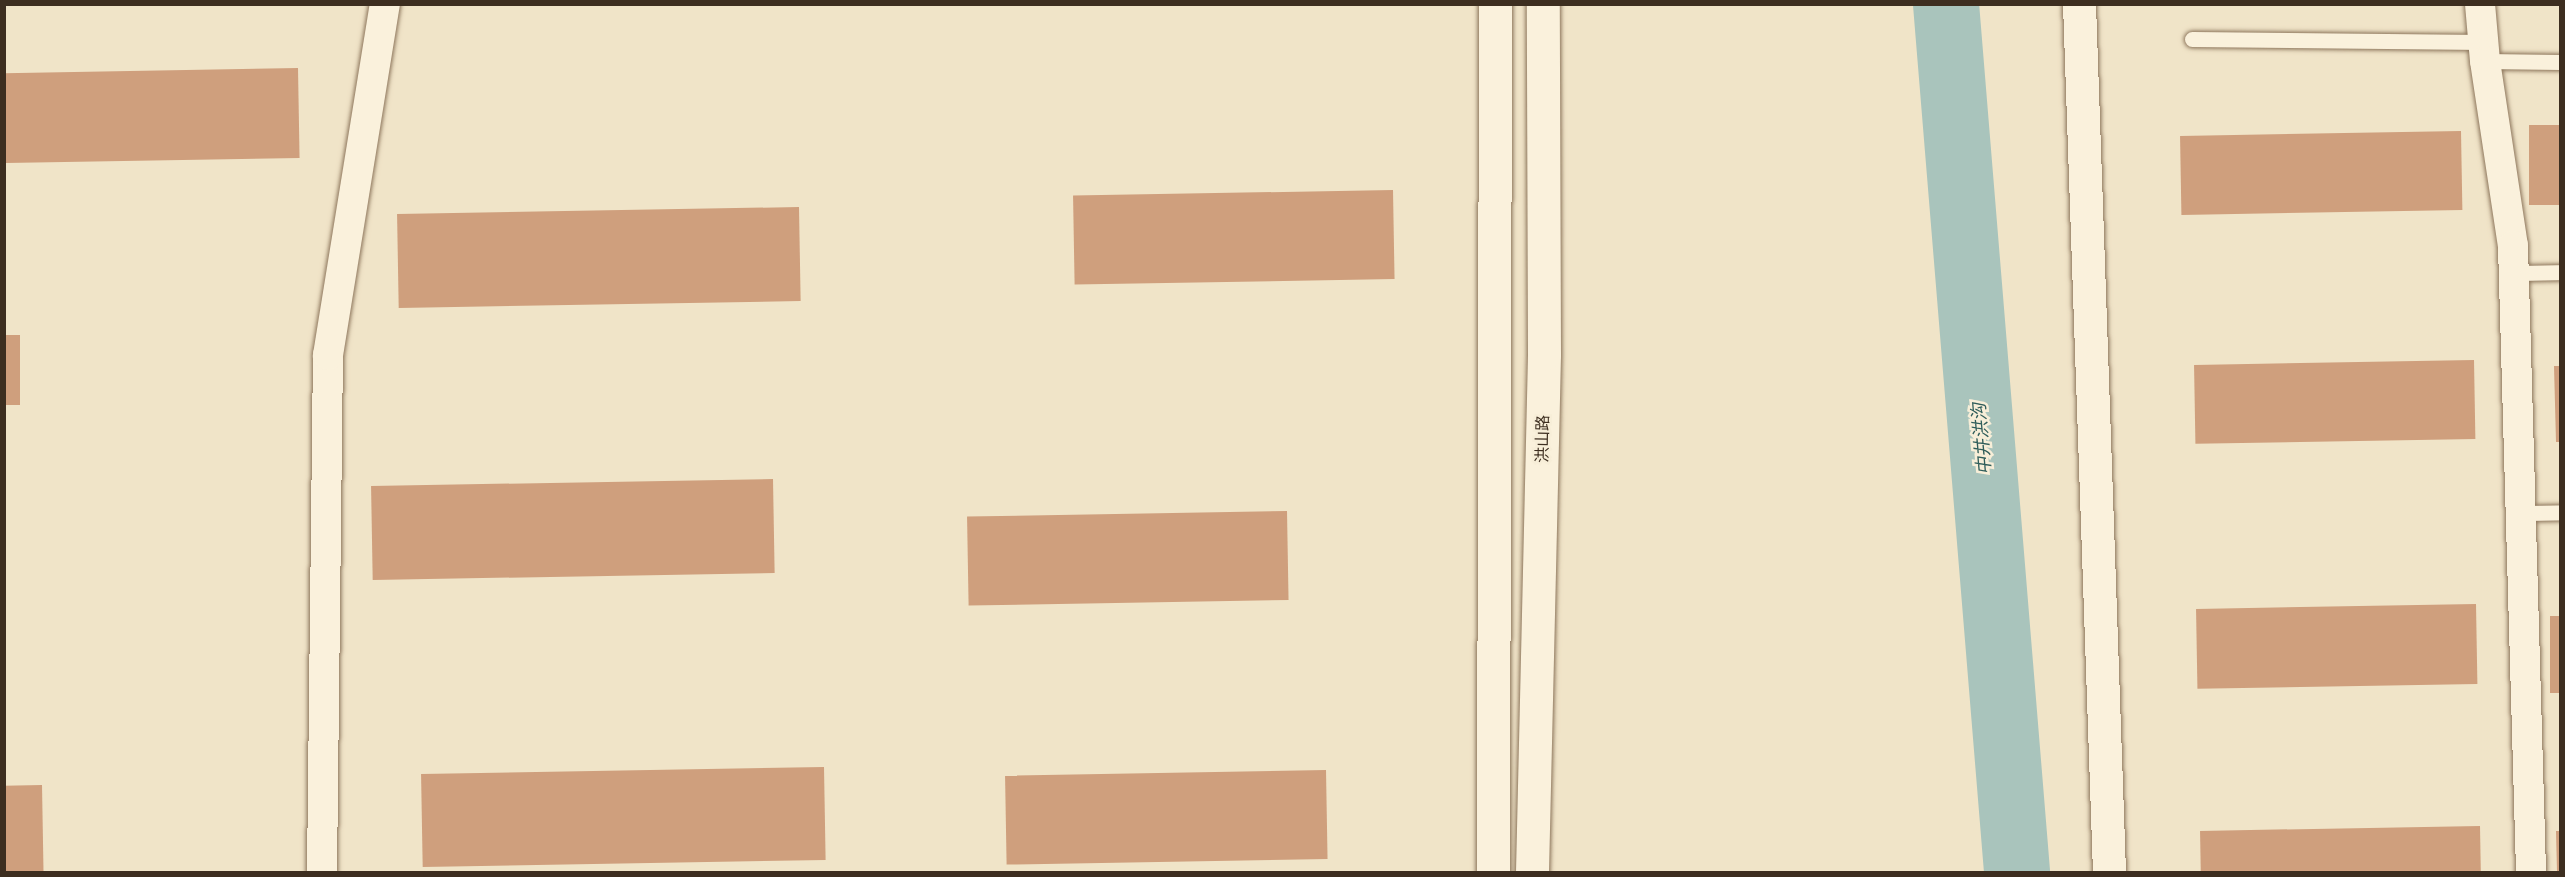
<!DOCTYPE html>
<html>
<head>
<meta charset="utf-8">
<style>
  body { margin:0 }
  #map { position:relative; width:2565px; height:877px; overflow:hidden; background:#f0e4c8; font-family:"IBM Plex Serif","Noto Sans SC",serif }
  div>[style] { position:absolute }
  .river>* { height:66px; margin:-33px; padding:0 33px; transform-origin:33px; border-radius:33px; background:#a9c4bc }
  .building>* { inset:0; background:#cf9f7d; transform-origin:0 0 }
  .roads { filter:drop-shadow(0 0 2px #8d765c) drop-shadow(0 0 2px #8d765c) }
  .service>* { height:15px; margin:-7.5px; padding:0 7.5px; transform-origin:7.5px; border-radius:7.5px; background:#faf1dc }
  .minor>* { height:30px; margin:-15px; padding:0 15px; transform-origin:15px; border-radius:15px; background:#faf1dc }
  .tertiary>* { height:33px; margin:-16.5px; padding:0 16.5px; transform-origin:16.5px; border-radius:16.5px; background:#faf1dc }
  .secondary>* { height:33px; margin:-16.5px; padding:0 16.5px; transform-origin:16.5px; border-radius:16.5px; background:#faf1dc }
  span { translate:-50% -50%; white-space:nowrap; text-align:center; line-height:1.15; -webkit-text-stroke:5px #f7eed8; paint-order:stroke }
  .street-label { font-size:16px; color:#3d2e20 }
  .water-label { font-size:18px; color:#2f5d5a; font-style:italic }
  .frame { position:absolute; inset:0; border:6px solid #3d2e20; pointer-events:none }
</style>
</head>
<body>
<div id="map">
  <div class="river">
    <div style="left:1946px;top:4px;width:871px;rotate:85.32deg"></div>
  </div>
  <div class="building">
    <div style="left:298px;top:68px;width:90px;height:294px;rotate:89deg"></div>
    <div style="left:2560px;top:125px;width:80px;height:31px;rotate:90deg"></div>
    <div style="left:2461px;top:131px;width:79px;height:281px;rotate:89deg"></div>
    <div style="left:1393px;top:190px;width:89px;height:320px;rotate:89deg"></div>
    <div style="left:799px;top:207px;width:94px;height:402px;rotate:89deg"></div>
    <div style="left:4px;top:335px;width:16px;height:70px"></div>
    <div style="left:2474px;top:360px;width:79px;height:280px;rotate:89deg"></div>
    <div style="clip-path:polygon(2554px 366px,2560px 366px,2560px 442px,2556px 442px)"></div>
    <div style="left:773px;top:479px;width:94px;height:402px;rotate:89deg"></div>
    <div style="left:1287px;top:511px;width:89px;height:320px;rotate:89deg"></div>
    <div style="left:2476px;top:604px;width:80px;height:280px;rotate:89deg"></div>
    <div style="left:2550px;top:616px;width:10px;height:77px"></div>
    <div style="left:824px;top:767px;width:93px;height:403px;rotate:89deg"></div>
    <div style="left:1326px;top:770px;width:89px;height:321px;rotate:89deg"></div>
    <div style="left:42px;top:785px;width:86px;height:38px;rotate:89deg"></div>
    <div style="left:2480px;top:826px;width:46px;height:280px;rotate:89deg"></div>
    <div style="clip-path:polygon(2556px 831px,2560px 831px,2560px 872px,2557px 872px)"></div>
  </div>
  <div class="roads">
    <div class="service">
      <div style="left:2192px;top:39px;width:291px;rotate:0.6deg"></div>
      <div style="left:2485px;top:61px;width:75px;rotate:0.8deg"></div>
      <div style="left:2514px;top:273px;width:46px;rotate:-1.2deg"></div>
      <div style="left:2521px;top:513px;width:39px;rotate:-1deg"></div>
    </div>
    <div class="minor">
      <div style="left:2480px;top:4px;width:57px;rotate:85deg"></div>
      <div style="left:2485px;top:61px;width:187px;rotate:81.4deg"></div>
      <div style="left:2513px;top:246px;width:626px;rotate:88.35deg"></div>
      <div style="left:322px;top:872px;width:517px;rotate:-89.34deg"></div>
      <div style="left:328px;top:355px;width:356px;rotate:-80.8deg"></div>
    </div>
    <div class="tertiary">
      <div style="left:2079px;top:4px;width:869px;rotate:88.02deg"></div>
    </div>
    <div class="secondary">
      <div style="left:1493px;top:872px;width:868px;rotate:-89.87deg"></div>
      <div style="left:1532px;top:872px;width:518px;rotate:-88.67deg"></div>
      <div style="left:1544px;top:354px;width:350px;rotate:-90.2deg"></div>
    </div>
  </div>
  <div class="street-label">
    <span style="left:1542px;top:439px;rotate:-89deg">洪山路</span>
  </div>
  <div class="water-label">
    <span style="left:1982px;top:439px;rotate:-95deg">中井洪沟</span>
  </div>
  <div class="frame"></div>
</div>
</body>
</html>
